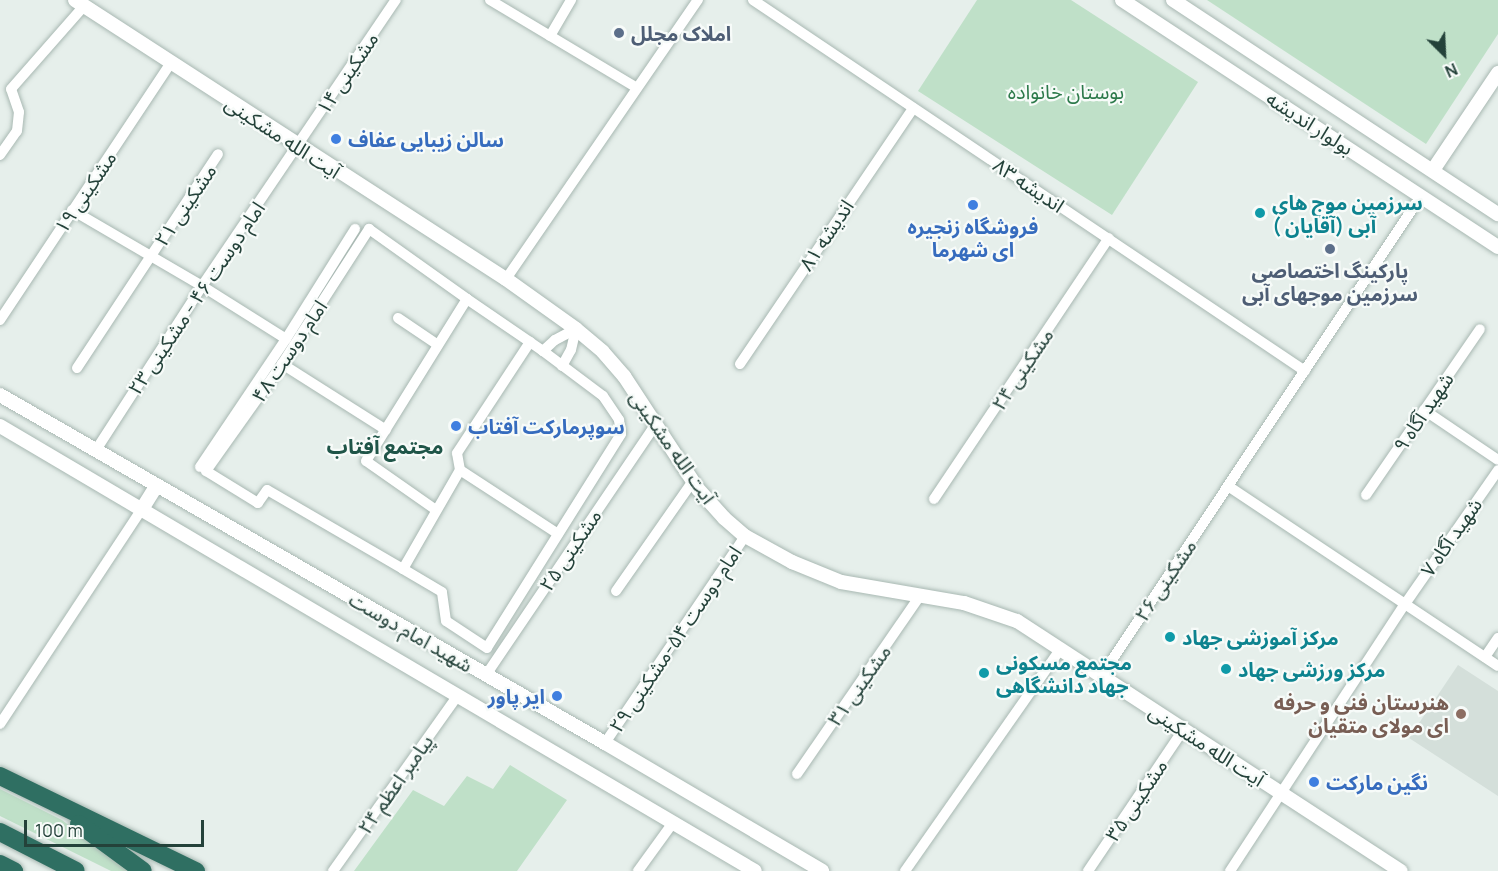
<!DOCTYPE html>
<html>
<head>
<meta charset="utf-8">
<style>
  body { margin:0 }
  #map { position:relative; width:1498px; height:871px; overflow:hidden; background:#e6efeb; font-family:Manrope,"Noto Sans Arabic",sans-serif }
  div>[style] { position:absolute }
  .built>* { inset:0; background:#d4dfda }
  .green>* { inset:0; background:#bfe0c8 }
  .roads { filter:drop-shadow(0 0 2px #a8b8b2) drop-shadow(0 0 2px #a8b8b2) }
  .street>* { height:10px; margin:-5px; padding:0 5px; transform-origin:5px; border-radius:5px; background:#fff }
  .secondary>* { height:14px; margin:-7px; padding:0 7px; transform-origin:7px; border-radius:7px; background:#fff }
  .highway>* { height:18px; margin:-9px; padding:0 9px; transform-origin:9px; border-radius:9px; background:#2f6f62 }
  .dots>* { width:16px; height:16px; translate:-50% -50%; box-sizing:border-box; border:3px solid #f7fbf9; border-radius:50% }
  span { translate:-50% -50%; white-space:nowrap; text-align:center; line-height:1.15; -webkit-text-stroke:4.5px #f7fbf9; paint-order:stroke }
  .service-label { font-size:20px; color:#4e5e75; font-weight:700 }
  .left { translate:0 -50%; text-align:left }
  .street-label { font-size:20px; color:#24423a }
  .park-label { font-size:20px; color:#2d7a4b }
  .shop-label { font-size:20px; color:#366cbe; font-weight:700 }
  .right { translate:-100% -50%; text-align:right }
  .culture-label { font-size:20px; color:#0d838f; font-weight:700 }
  .education-label { font-size:20px; color:#785e54; font-weight:700 }
  .neighbourhood-label { font-size:21px; color:#1f5548; font-weight:700 }
  .north { position:absolute; left:1414px; top:24px; width:60px; height:60px; -webkit-text-stroke:4px #f7fbf9; paint-order:stroke; rotate:156deg; font-size:16px; font-weight:700; line-height:24px; text-align:center; color:#24423a }
  .north::after { content:''; display:block; margin:auto; width:21px; height:27px; background:#24423a; clip-path:polygon(50% 0,100% 100%,50% 72%,0 100%) }
  .scale { position:absolute; left:24px; top:820px; width:180px; height:27px; box-sizing:border-box; border:3px solid #24423a; border-top:0; padding-left:8px; font-size:18px; line-height:21px; white-space:nowrap; color:#24423a; -webkit-text-stroke:4px #f7fbf9; paint-order:stroke }
</style>
</head>
<body>
<div id="map">
  <div class="built">
    <div style="clip-path:polygon(1458px 665px,1498px 691px,1498px 796px,1409px 738px)"></div>
  </div>
  <div class="green">
    <div style="clip-path:polygon(977px 0,1071px 0,1198px 82px,1112px 215px,918px 91px)"></div>
    <div style="clip-path:polygon(1207px 0,1498px 0,1498px 34px,1426px 144px)"></div>
    <div style="clip-path:polygon(510px 765px,567px 800px,517px 871px,354px 871px,413px 790px,444px 806px,467px 776px,493px 789px)"></div>
    <div style="clip-path:polygon(0 789px,62px 820px,128px 871px,111px 871px,0 816px)"></div>
  </div>
  <div class="roads">
    <div class="street">
      <div style="left:490px;top:0;width:171px;rotate:30.9deg"></div>
      <div style="left:753px;top:0;width:665px;rotate:33.91deg"></div>
      <div style="left:550px;top:36px;width:42px;rotate:-59.7deg"></div>
      <div style="left:11px;top:89px;width:109px;rotate:-48.7deg"></div>
      <div style="left:0;top:155px;width:29px;rotate:-55deg"></div>
      <div style="left:17px;top:131px;width:19px;rotate:-84deg"></div>
      <div style="left:19px;top:112px;width:24px;rotate:-109deg"></div>
      <div style="left:72px;top:210px;width:151px;rotate:30.3deg"></div>
      <div style="left:202px;top:286px;width:99px;rotate:32.2deg"></div>
      <div style="left:506px;top:279px;width:339px;rotate:-55.5deg"></div>
      <div style="left:398px;top:318px;width:48px;rotate:34deg"></div>
      <div style="left:0;top:320px;width:307px;rotate:-56.4deg"></div>
      <div style="left:543px;top:351px;width:16px;rotate:-43deg"></div>
      <div style="left:555px;top:340px;width:24px;rotate:-28deg"></div>
      <div style="left:282px;top:364px;width:123px;rotate:32.4deg"></div>
      <div style="left:740px;top:364px;width:309px;rotate:-55.9deg"></div>
      <div style="left:562px;top:366px;width:18px;rotate:-61deg"></div>
      <div style="left:571px;top:350px;width:22px;rotate:-77deg"></div>
      <div style="left:77px;top:368px;width:256px;rotate:-56.6deg"></div>
      <div style="left:1424px;top:410px;width:89px;rotate:34deg"></div>
      <div style="left:96px;top:450px;width:195px;rotate:-57.1deg"></div>
      <div style="left:202px;top:286px;width:346px;rotate:-55.9deg"></div>
      <div style="left:200px;top:467px;width:154px;rotate:-56.1deg"></div>
      <div style="left:286px;top:339px;width:130px;rotate:-57.9deg"></div>
      <div style="left:460px;top:470px;width:117px;rotate:33.1deg"></div>
      <div style="left:1228px;top:486px;width:324px;rotate:33.7deg"></div>
      <div style="left:1366px;top:495px;width:201px;rotate:-55.5deg"></div>
      <div style="left:934px;top:499px;width:314px;rotate:-56.2deg"></div>
      <div style="left:436px;top:510px;width:85px;rotate:-145deg"></div>
      <div style="left:366px;top:461px;width:191px;rotate:-58.1deg"></div>
      <div style="left:467px;top:299px;width:76px;rotate:34.3deg"></div>
      <div style="left:530px;top:342px;width:16px;rotate:35deg"></div>
      <div style="left:543px;top:351px;width:75px;rotate:36.9deg"></div>
      <div style="left:603px;top:396px;width:29px;rotate:56deg"></div>
      <div style="left:619px;top:420px;width:14px;rotate:82deg"></div>
      <div style="left:621px;top:434px;width:252px;rotate:122.1deg"></div>
      <div style="left:487px;top:648px;width:49px;rotate:-146.6deg"></div>
      <div style="left:446px;top:621px;width:29px;rotate:-98deg"></div>
      <div style="left:442px;top:592px;width:45px;rotate:-149.5deg"></div>
      <div style="left:403px;top:569px;width:114px;rotate:-60.1deg"></div>
      <div style="left:460px;top:470px;width:17px;rotate:-100deg"></div>
      <div style="left:457px;top:453px;width:133px;rotate:-56.7deg"></div>
      <div style="left:403px;top:569px;width:157px;rotate:-149.8deg"></div>
      <div style="left:267px;top:490px;width:16px;rotate:125deg"></div>
      <div style="left:258px;top:503px;width:61px;rotate:-148.4deg"></div>
      <div style="left:206px;top:471px;width:131px;rotate:-54.6deg"></div>
      <div style="left:282px;top:364px;width:161px;rotate:-57.2deg"></div>
      <div style="left:369px;top:229px;width:120px;rotate:35.5deg"></div>
      <div style="left:616px;top:591px;width:134px;rotate:-55deg"></div>
      <div style="left:1485px;top:657px;width:23px;rotate:-56deg"></div>
      <div style="left:486px;top:675px;width:302px;rotate:-55.9deg"></div>
      <div style="left:1102px;top:675px;width:576px;rotate:-56.34deg"></div>
      <div style="left:0;top:724px;width:258px;rotate:-56.6deg"></div>
      <div style="left:605px;top:743px;width:250px;rotate:-55.9deg"></div>
      <div style="left:797px;top:774px;width:216px;rotate:-55.4deg"></div>
      <div style="left:333px;top:871px;width:212px;rotate:-54.6deg"></div>
      <div style="left:638px;top:871px;width:58px;rotate:-54.1deg"></div>
      <div style="left:905px;top:871px;width:272px;rotate:-55deg"></div>
      <div style="left:1088px;top:871px;width:170px;rotate:-56deg"></div>
      <div style="left:1230px;top:871px;width:319px;rotate:-56.8deg"></div>
      <div style="left:1405px;top:604px;width:163px;rotate:-55.2deg"></div>
    </div>
    <div class="secondary">
      <div style="left:75px;top:0;width:513px;rotate:32.92deg"></div>
      <div style="left:506px;top:279px;width:86px;rotate:35.5deg"></div>
      <div style="left:576px;top:329px;width:35px;rotate:40deg"></div>
      <div style="left:603px;top:352px;width:32px;rotate:49deg"></div>
      <div style="left:624px;top:376px;width:135px;rotate:56.8deg"></div>
      <div style="left:698px;top:489px;width:39px;rotate:48deg"></div>
      <div style="left:724px;top:518px;width:28px;rotate:41deg"></div>
      <div style="left:745px;top:536px;width:54px;rotate:29deg"></div>
      <div style="left:792px;top:562px;width:53px;rotate:22.2deg"></div>
      <div style="left:841px;top:582px;width:125px;rotate:9.7deg"></div>
      <div style="left:964px;top:603px;width:56px;rotate:18.8deg"></div>
      <div style="left:1017px;top:621px;width:458px;rotate:33.1deg"></div>
      <div style="left:1122px;top:0;width:450px;rotate:33.3deg"></div>
      <div style="left:1173px;top:0;width:389px;rotate:33.4deg"></div>
      <div style="left:1433px;top:170px;width:117px;rotate:-56.2deg"></div>
      <div style="left:0;top:395px;width:698px;rotate:29.91deg"></div>
      <div style="left:605px;top:743px;width:252px;rotate:30.5deg"></div>
      <div style="left:0;top:426px;width:876px;rotate:30.52deg"></div>
      <div style="left:142px;top:509px;width:28px;rotate:-58deg"></div>
    </div>
    <div class="highway">
      <div style="left:0;top:776px;width:218px;rotate:25.9deg"></div>
      <div style="left:79px;top:824px;width:79px;rotate:36.3deg"></div>
      <div style="left:0;top:832px;width:85px;rotate:27.2deg"></div>
      <div style="left:0;top:864px;width:16px;rotate:27deg"></div>
    </div>
  </div>
  <div class="dots">
    <div style="left:619px;top:33px;background:#5c6f8a"></div>
    <div style="left:336px;top:139px;background:#3f7fe0"></div>
    <div style="left:973px;top:205px;background:#3f7fe0"></div>
    <div style="left:1260px;top:213px;background:#0f9aa8"></div>
    <div style="left:1330px;top:249px;background:#5c6f8a"></div>
    <div style="left:456px;top:426px;background:#3f7fe0"></div>
    <div style="left:1170px;top:637px;background:#0f9aa8"></div>
    <div style="left:1226px;top:669px;background:#0f9aa8"></div>
    <div style="left:984px;top:673px;background:#0f9aa8"></div>
    <div style="left:557px;top:696px;background:#3f7fe0"></div>
    <div style="left:1461px;top:714px;background:#8d6e63"></div>
    <div style="left:1314px;top:782px;background:#3f7fe0"></div>
  </div>
  <div class="service-label">
    <span class="left" style="left:631px;top:33px">املاک مجلل</span>
    <span style="left:1330px;top:282px">پارکینگ اختصاصی<br>سرزمین موجهای آبی</span>
  </div>
  <div class="street-label">
    <span style="left:347px;top:73px;rotate:-56deg">مشکینی ۱۴</span>
    <span style="left:1310px;top:123px;rotate:33deg">بولوار اندیشه</span>
    <span style="left:283px;top:137px;rotate:33deg">آیت الله مشکینی</span>
    <span style="left:1029px;top:185px;rotate:34deg">اندیشه ۸۳</span>
    <span style="left:85px;top:192px;rotate:-56deg">مشکینی ۱۹</span>
    <span style="left:185px;top:205px;rotate:-56deg">مشکینی ۲۱</span>
    <span style="left:826px;top:235px;rotate:-56deg">اندیشه ۸۱</span>
    <span style="left:196px;top:298px;rotate:-56deg">امام دوست ۴۶ - مشکینی ۲۳</span>
    <span style="left:289px;top:351px;rotate:-56deg">امام دوست ۴۸</span>
    <span style="left:1022px;top:369px;rotate:-56deg">مشکینی ۲۴</span>
    <span style="left:1423px;top:412px;rotate:-56deg">شهید آگاه ۹</span>
    <span style="left:673px;top:447px;rotate:55deg">آیت الله مشکینی</span>
    <span style="left:1451px;top:537px;rotate:-55deg">شهید آگاه ۷</span>
    <span style="left:570px;top:550px;rotate:-56deg">مشکینی ۲۵</span>
    <span style="left:1165px;top:580px;rotate:-56deg">مشکینی ۲۶</span>
    <span style="left:411px;top:632px;rotate:30deg">شهید امام دوست</span>
    <span style="left:675px;top:639px;rotate:-56deg">امام دوست ۵۴-مشکینی ۲۹</span>
    <span style="left:859px;top:685px;rotate:-55deg">مشکینی ۳۱</span>
    <span style="left:1207px;top:745px;rotate:33deg">آیت الله مشکینی</span>
    <span style="left:395px;top:784px;rotate:-55deg">پیامبر اعظم ۲۴</span>
    <span style="left:1136px;top:800px;rotate:-56deg">مشکینی ۳۵</span>
  </div>
  <div class="park-label">
    <span style="left:1066px;top:91px">بوستان خانواده</span>
  </div>
  <div class="shop-label">
    <span class="left" style="left:348px;top:139px">سالن زیبایی عفاف</span>
    <span style="left:973px;top:238px">فروشگاه زنجیره<br>ای شهرما</span>
    <span class="left" style="left:468px;top:426px">سوپرمارکت آفتاب</span>
    <span class="right" style="left:545px;top:696px">ایر پاور</span>
    <span class="left" style="left:1326px;top:782px">نگین مارکت</span>
  </div>
  <div class="culture-label">
    <span class="left" style="left:1272px;top:214px">سرزمین موج های<br>آبی (آقایان )</span>
    <span class="left" style="left:1182px;top:637px">مرکز آموزشی جهاد</span>
    <span class="left" style="left:996px;top:674px">مجتمع مسکونی<br>جهاد دانشگاهی</span>
    <span class="left" style="left:1238px;top:669px">مرکز ورزشی جهاد</span>
  </div>
  <div class="education-label">
    <span class="right" style="left:1449px;top:714px">هنرستان فنی و حرفه<br>ای مولای متقیان</span>
  </div>
  <div class="neighbourhood-label">
    <span style="left:385px;top:446px">مجتمع آفتاب</span>
  </div>
  <div class="north">N</div>
  <div class="scale">100 m</div>
</div>
</body>
</html>
